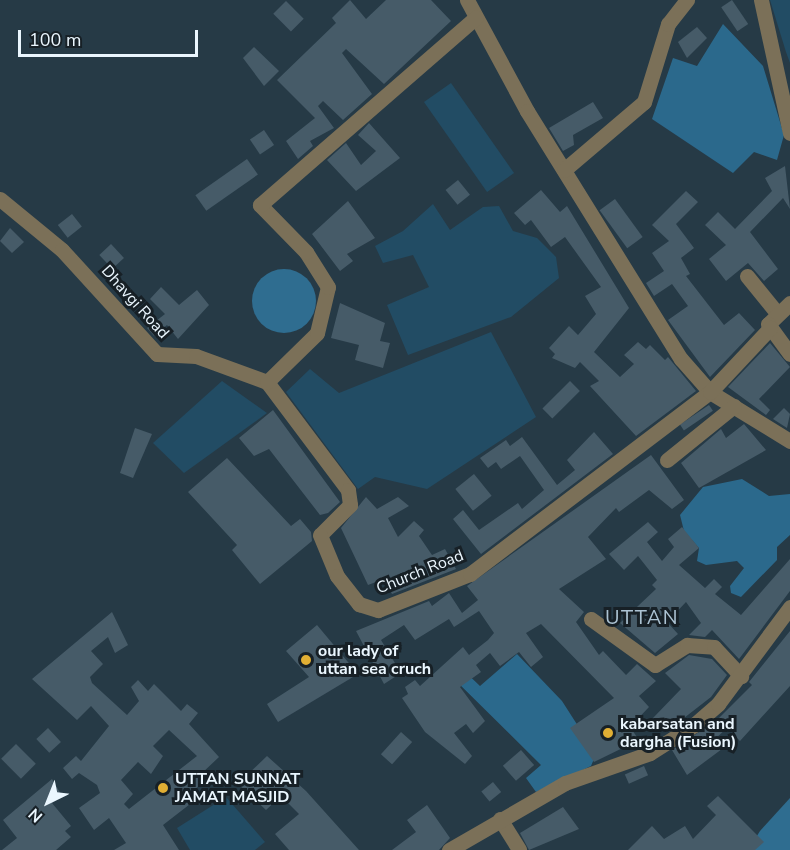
<!DOCTYPE html>
<html>
<head>
<meta charset="utf-8">
<style>
  body { margin:0 }
  #map { position:relative; width:790px; height:850px; overflow:hidden; background:#263a46; font-family:"Nunito Sans",sans-serif }
  div>[style] { position:absolute }
  .green>* { inset:0; background:#224c64; transform-origin:0 0 }
  .forest>* { inset:0; background:#2b698c }
  .water>* { inset:0; background:#2f6d90 }
  .round { border-radius:50% }
  .building>* { inset:0; background:#465b68; transform-origin:0 0 }
  .minor>* { height:15px; margin:-7.5px; padding:0 7.5px; transform-origin:7.5px; border-radius:7.5px; background:#7b7058 }
  .dots>* { width:16px; height:16px; translate:-50% -50%; box-sizing:border-box; border:3px solid #172026; border-radius:50% }
  span { translate:-50% -50%; white-space:nowrap; text-align:center; line-height:1.15; -webkit-text-stroke:6px #172026; paint-order:stroke }
  .street-label { font-size:16px; color:#eaf6fe }
  .poi-label { font-size:16px; color:#eaf6fe; font-weight:700 }
  .left { translate:0 -50%; text-align:left }
  .quarter-label { font-size:20px; color:#acc3d3; letter-spacing:1.5px }
  .north { position:absolute; left:18px; top:772px; width:60px; height:60px; -webkit-text-stroke:4px #172026; paint-order:stroke; rotate:223deg; font-size:16px; font-weight:700; line-height:24px; text-align:center; color:#eaf6fe }
  .north::after { content:''; display:block; margin:auto; width:21px; height:27px; background:#eaf6fe; clip-path:polygon(50% 0,100% 100%,50% 72%,0 100%) }
  .scale { position:absolute; left:18px; top:30px; width:180px; height:27px; box-sizing:border-box; border:3px solid #eaf6fe; border-top:0; padding-left:8px; font-size:18px; line-height:21px; white-space:nowrap; color:#eaf6fe; -webkit-text-stroke:4px #172026; paint-order:stroke }
</style>
</head>
<body>
<div id="map">
  <div class="green">
    <div style="clip-path:polygon(770px 0,790px 0,790px 63px,786px 52px)"></div>
    <div style="left:451px;top:83px;width:110px;height:33px;rotate:55deg"></div>
    <div style="clip-path:polygon(433px 204px,450px 230px,483px 207px,499px 206px,513px 231px,537px 238px,556px 257px,559px 278px,511px 317px,408px 355px,387px 305px,429px 287px,413px 255px,383px 263px,375px 246px,403px 231px)"></div>
    <div style="clip-path:polygon(491px 332px,536px 417px,427px 489px,375px 477px,358px 489px,286px 392px,310px 369px,339px 393px)"></div>
    <div style="clip-path:polygon(222px 381px,267px 413px,184px 473px,153px 443px)"></div>
    <div style="clip-path:polygon(226px 797px,265px 842px,255px 850px,190px 850px,177px 828px)"></div>
  </div>
  <div class="forest">
    <div style="clip-path:polygon(723px 24px,763px 66px,784px 135px,777px 160px,754px 152px,733px 173px,652px 119px,673px 58px,697px 66px)"></div>
    <div style="clip-path:polygon(742px 479px,769px 496px,790px 494px,790px 535px,777px 547px,777px 560px,741px 597px,731px 593px,730px 586px,744px 568px,737px 561px,706px 565px,697px 561px,699px 548px,684px 531px,680px 515px,703px 487px)"></div>
    <div style="clip-path:polygon(517px 654px,562px 701px,596px 754px,591px 766px,536px 792px,526px 778px,541px 765px,449px 674px,459px 666px,480px 686px)"></div>
  </div>
  <div class="water">
    <div class="round" style="left:252px;top:269px;width:64px;height:64px"></div>
    <div style="clip-path:polygon(790px 798px,790px 850px,748px 850px,760px 831px)"></div>
  </div>
  <div class="building">
    <div style="clip-path:polygon(350px 0,366px 19px,386px 0,431px 0,451px 21px,384px 84px,346px 49px,342px 53px,372px 94px,343px 120px,323px 101px,318px 106px,334px 128px,310px 141px,313px 146px,298px 159px,286px 141px,315px 118px,277px 80px,336px 23px,332px 18px)"></div>
    <div style="left:732px;top:0;width:29px;height:13px;rotate:56deg"></div>
    <div style="left:286px;top:1px;width:25px;height:18px;rotate:45deg"></div>
    <div style="clip-path:polygon(697px 27px,707px 38px,687px 58px,678px 42px)"></div>
    <div style="clip-path:polygon(254px 47px,279px 71px,264px 86px,243px 58px)"></div>
    <div style="clip-path:polygon(593px 102px,603px 118px,573px 135px,574px 145px,563px 151px,549px 128px)"></div>
    <div style="clip-path:polygon(369px 123px,400px 158px,356px 191px,327px 160px,346px 143px,361px 165px,376px 151px,358px 135px)"></div>
    <div style="left:264px;top:130px;width:18px;height:17px;rotate:56deg"></div>
    <div style="left:247px;top:159px;width:19px;height:63px;rotate:55deg"></div>
    <div style="clip-path:polygon(785px 166px,790px 209px,783px 198px,750px 232px,778px 269px,764px 281px,748px 263px,726px 281px,709px 259px,726px 245px,705px 225px,718px 212px,735px 229px,772px 191px,765px 178px)"></div>
    <div style="left:458px;top:180px;width:19px;height:16px;rotate:51deg"></div>
    <div style="clip-path:polygon(541px 190px,560px 212px,567px 206px,629px 308px,594px 352px,620px 377px,634px 364px,624px 355px,638px 342px,646px 349px,650px 345px,665px 360px,668px 357px,696px 391px,636px 436px,590px 386px,599px 381px,580px 362px,575px 368px,552px 358px,555px 354px,549px 348px,569px 326px,578px 335px,596px 314px,585px 296px,601px 287px,565px 237px,551px 247px,531px 220px,525px 225px,514px 213px)"></div>
    <div style="clip-path:polygon(686px 191px,698px 202px,676px 224px,694px 248px,681px 258px,690px 274px,686px 276px,724px 325px,739px 313px,755px 330px,710px 377px,668px 320px,688px 306px,672px 284px,654px 296px,646px 283px,664px 271px,652px 253px,669px 241px,652px 225px)"></div>
    <div style="left:615px;top:199px;width:47px;height:19px;rotate:54deg"></div>
    <div style="clip-path:polygon(348px 201px,375px 238px,347px 254px,353px 261px,340px 271px,312px 234px)"></div>
    <div style="left:72px;top:214px;width:16px;height:18px;rotate:52deg"></div>
    <div style="clip-path:polygon(10px 228px,24px 242px,12px 253px,0 241px)"></div>
    <div style="left:111px;top:244px;width:19px;height:16px;rotate:47deg"></div>
    <div style="clip-path:polygon(161px 287px,179px 305px,197px 290px,209px 305px,178px 339px,167px 325px,154px 336px,147px 328px,165px 314px,150px 299px)"></div>
    <div style="clip-path:polygon(340px 303px,385px 323px,380px 341px,390px 343px,383px 368px,355px 360px,359px 345px,331px 338px)"></div>
    <div style="clip-path:polygon(770px 343px,790px 367px,759px 399px,770px 410px,766px 415px,728px 387px)"></div>
    <div style="left:570px;top:381px;width:14px;height:39px;rotate:45deg"></div>
    <div style="left:709px;top:405px;width:7px;height:35px;rotate:56deg"></div>
    <div style="clip-path:polygon(784px 408px,790px 414px,787px 428px,773px 419px)"></div>
    <div style="clip-path:polygon(273px 410px,340px 502px,328px 513px,320px 515px,269px 449px,254px 456px,239px 438px)"></div>
    <div style="clip-path:polygon(744px 424px,766px 450px,699px 488px,681px 463px,721px 429px,726px 438px)"></div>
    <div style="clip-path:polygon(135px 428px,152px 434px,133px 478px,120px 473px)"></div>
    <div style="clip-path:polygon(594px 432px,613px 454px,481px 554px,453px 519px,463px 510px,479px 530px,518px 503px,522px 509px,544px 490px,520px 456px,501px 469px,496px 462px,488px 468px,480px 458px,506px 440px,510px 446px,522px 437px,557px 485px,575px 470px,567px 460px)"></div>
    <div style="clip-path:polygon(651px 455px,684px 500px,672px 509px,649px 490px,619px 512px,616px 508px,588px 537px,606px 559px,559px 589px,584px 612px,576px 622px,599px 655px,603px 651px,626px 675px,637px 664px,656px 681px,639px 696px,649px 707px,630px 727px,639px 740px,594px 762px,570px 728px,614px 698px,541px 624px,526px 633px,543px 657px,531px 667px,519px 652px,500px 666px,490px 653px,476px 665px,481px 672px,460px 687px,485px 721px,473px 733px,466px 724px,454px 733px,472px 756px,465px 764px,425px 732px,402px 698px,408px 694px,405px 687px,415px 680px,420px 686px,463px 647px,469px 655px,488px 640px,494px 633px,479px 611px,454px 627px,449px 619px,415px 640px,404px 625px,381px 640px,401px 673px,384px 684px,356px 631px,429px 601px,432px 606px,449px 593px,462px 613px,478px 600px,467px 586px)"></div>
    <div style="clip-path:polygon(227px 458px,291px 526px,300px 519px,311px 532px,312px 541px,260px 584px,232px 550px,237px 545px,188px 492px)"></div>
    <div style="left:474px;top:474px;width:28px;height:24px;rotate:51deg"></div>
    <div style="clip-path:polygon(366px 497px,377px 509px,398px 497px,409px 506px,388px 518px,398px 537px,414px 521px,424px 530px,419px 536px,432px 555px,445px 549px,456px 569px,392px 594px,384px 579px,368px 585px,341px 528px)"></div>
    <div style="clip-path:polygon(648px 522px,658px 532px,647px 542px,662px 561px,674px 547px,668px 539px,682px 527px,699px 548px,679px 565px,705px 588px,714px 579px,722px 587px,715px 594px,741px 615px,790px 559px,790px 591px,739px 659px,712px 630px,705px 637px,689px 635px,701px 623px,686px 602px,667px 622px,678px 634px,655px 653px,620px 623px,656px 589px,652px 585px,657px 580px,638px 556px,624px 570px,609px 554px)"></div>
    <div style="clip-path:polygon(evenodd,112px 612px,128px 645px,115px 653px,108px 637px,91px 651px,103px 664px,90px 677px,92px 683px,127px 715px,139px 701px,131px 687px,138px 680px,148px 691px,154px 684px,181px 711px,187px 704px,198px 713px,189px 724px,219px 757px,200px 775px,205px 781px,188px 795px,194px 801px,163px 825px,179px 850px,114px 850px,126px 843px,109px 818px,94px 830px,79px 808px,100px 793px,97px 785px,79px 773px,72px 779px,63px 768px,76px 756px,81px 761px,109px 726px,91px 706px,77px 720px,32px 679px,112px 612px,169px 730px,197px 756px,129px 809px,124px 804px,133px 794px,121px 780px,138px 762px,151px 774px,163px 756px,153px 746px,169px 730px)"></div>
    <div style="clip-path:polygon(317px 625px,358px 674px,278px 722px,267px 704px,309px 677px,286px 651px)"></div>
    <div style="clip-path:polygon(790px 631px,790px 686px,740px 741px,727px 728px,714px 740px,722px 749px,687px 775px,672px 750px,717px 720px,752px 685px,749px 682px)"></div>
    <div style="clip-path:polygon(689px 655px,712px 659px,727px 675px,711px 697px,666px 732px,653px 718px,681px 689px,665px 673px)"></div>
    <div style="left:48px;top:728px;width:19px;height:16px;rotate:47deg"></div>
    <div style="left:401px;top:732px;width:15px;height:30px;rotate:42deg"></div>
    <div style="left:16px;top:744px;width:28px;height:21px;rotate:45deg"></div>
    <div style="left:521px;top:750px;width:20px;height:24px;rotate:49deg"></div>
    <div style="clip-path:polygon(267px 756px,306px 791px,359px 850px,289px 850px,275px 834px,299px 814px,281px 796px,266px 810px,238px 784px)"></div>
    <div style="left:644px;top:766px;width:10px;height:21px;rotate:66deg"></div>
    <div style="clip-path:polygon(52px 779px,62px 796px,52px 803px,71px 826px,65px 831px,71px 837px,56px 850px,2px 850px,17px 838px,3px 820px)"></div>
    <div style="left:493px;top:782px;width:13px;height:15px;rotate:51deg"></div>
    <div style="clip-path:polygon(718px 796px,764px 842px,755px 850px,628px 850px,652px 826px,664px 839px,685px 826px,693px 839px,716px 815px,707px 806px)"></div>
    <div style="clip-path:polygon(427px 805px,450px 838px,439px 850px,392px 850px,416px 832px,407px 820px)"></div>
    <div style="clip-path:polygon(563px 807px,579px 829px,529px 850px,520px 833px)"></div>
  </div>
  <div class="minor">
    <div style="left:467px;top:0;width:126px;rotate:61.6deg"></div>
    <div style="left:527px;top:111px;width:292px;rotate:58.2deg"></div>
    <div style="left:681px;top:359px;width:44px;rotate:48.7deg"></div>
    <div style="left:710px;top:392px;width:94px;rotate:31.5deg"></div>
    <div style="left:761px;top:0;width:136px;rotate:77.7deg"></div>
    <div style="left:564px;top:170px;width:105px;rotate:-40.4deg"></div>
    <div style="left:644px;top:102px;width:82px;rotate:-72.9deg"></div>
    <div style="left:668px;top:24px;width:31px;rotate:-52deg"></div>
    <div style="left:0;top:199px;width:80px;rotate:39.4deg"></div>
    <div style="left:62px;top:250px;width:141px;rotate:47.6deg"></div>
    <div style="left:157px;top:354px;width:39px;rotate:3deg"></div>
    <div style="left:196px;top:356px;width:76px;rotate:20.1deg"></div>
    <div style="left:747px;top:276px;width:48px;rotate:51deg"></div>
    <div style="left:790px;top:303px;width:30px;rotate:136deg"></div>
    <div style="left:768px;top:324px;width:37px;rotate:54deg"></div>
    <div style="left:267px;top:382px;width:135px;rotate:53.1deg"></div>
    <div style="left:348px;top:490px;width:15px;rotate:82deg"></div>
    <div style="left:350px;top:505px;width:42px;rotate:135deg"></div>
    <div style="left:320px;top:535px;width:44px;rotate:67.5deg"></div>
    <div style="left:337px;top:576px;width:36px;rotate:52deg"></div>
    <div style="left:359px;top:604px;width:20px;rotate:18deg"></div>
    <div style="left:378px;top:610px;width:99px;rotate:-21.4deg"></div>
    <div style="left:470px;top:574px;width:301px;rotate:-37.2deg"></div>
    <div style="left:710px;top:392px;width:88px;rotate:-46.8deg"></div>
    <div style="left:267px;top:382px;width:70px;rotate:-44.4deg"></div>
    <div style="left:317px;top:333px;width:47px;rotate:-76.6deg"></div>
    <div style="left:328px;top:287px;width:41px;rotate:-122.2deg"></div>
    <div style="left:306px;top:252px;width:66px;rotate:-134.4deg"></div>
    <div style="left:260px;top:205px;width:286px;rotate:-41deg"></div>
    <div style="left:667px;top:460px;width:86px;rotate:-38.9deg"></div>
    <div style="left:591px;top:619px;width:79px;rotate:35.7deg"></div>
    <div style="left:655px;top:665px;width:38px;rotate:-32deg"></div>
    <div style="left:687px;top:645px;width:27px;rotate:4deg"></div>
    <div style="left:714px;top:647px;width:40px;rotate:47deg"></div>
    <div style="left:500px;top:819px;width:36px;rotate:58deg"></div>
    <div style="left:449px;top:850px;width:134px;rotate:-30deg"></div>
    <div style="left:565px;top:783px;width:90px;rotate:-19.4deg"></div>
    <div style="left:650px;top:753px;width:52px;rotate:-32.5deg"></div>
    <div style="left:694px;top:725px;width:32px;rotate:-41deg"></div>
    <div style="left:718px;top:704px;width:121px;rotate:-53.4deg"></div>
  </div>
  <div class="dots">
    <div style="left:306px;top:660px;background:#e1af34"></div>
    <div style="left:608px;top:733px;background:#e1af34"></div>
    <div style="left:163px;top:788px;background:#e1af34"></div>
  </div>
  <div class="street-label">
    <span style="left:135px;top:302px;rotate:48deg">Dhavgi Road</span>
    <span style="left:420px;top:572px;rotate:-22deg">Church Road</span>
  </div>
  <div class="poi-label">
    <span class="left" style="left:318px;top:660px">our lady of<br>uttan sea cruch</span>
    <span class="left" style="left:620px;top:733px">kabarsatan and<br>dargha (Fusion)</span>
    <span class="left" style="left:175px;top:788px">UTTAN SUNNAT<br>JAMAT MASJID</span>
  </div>
  <div class="quarter-label">
    <span style="left:642px;top:617px">UTTAN</span>
  </div>
  <div class="north">N</div>
  <div class="scale">100 m</div>
</div>
</body>
</html>
